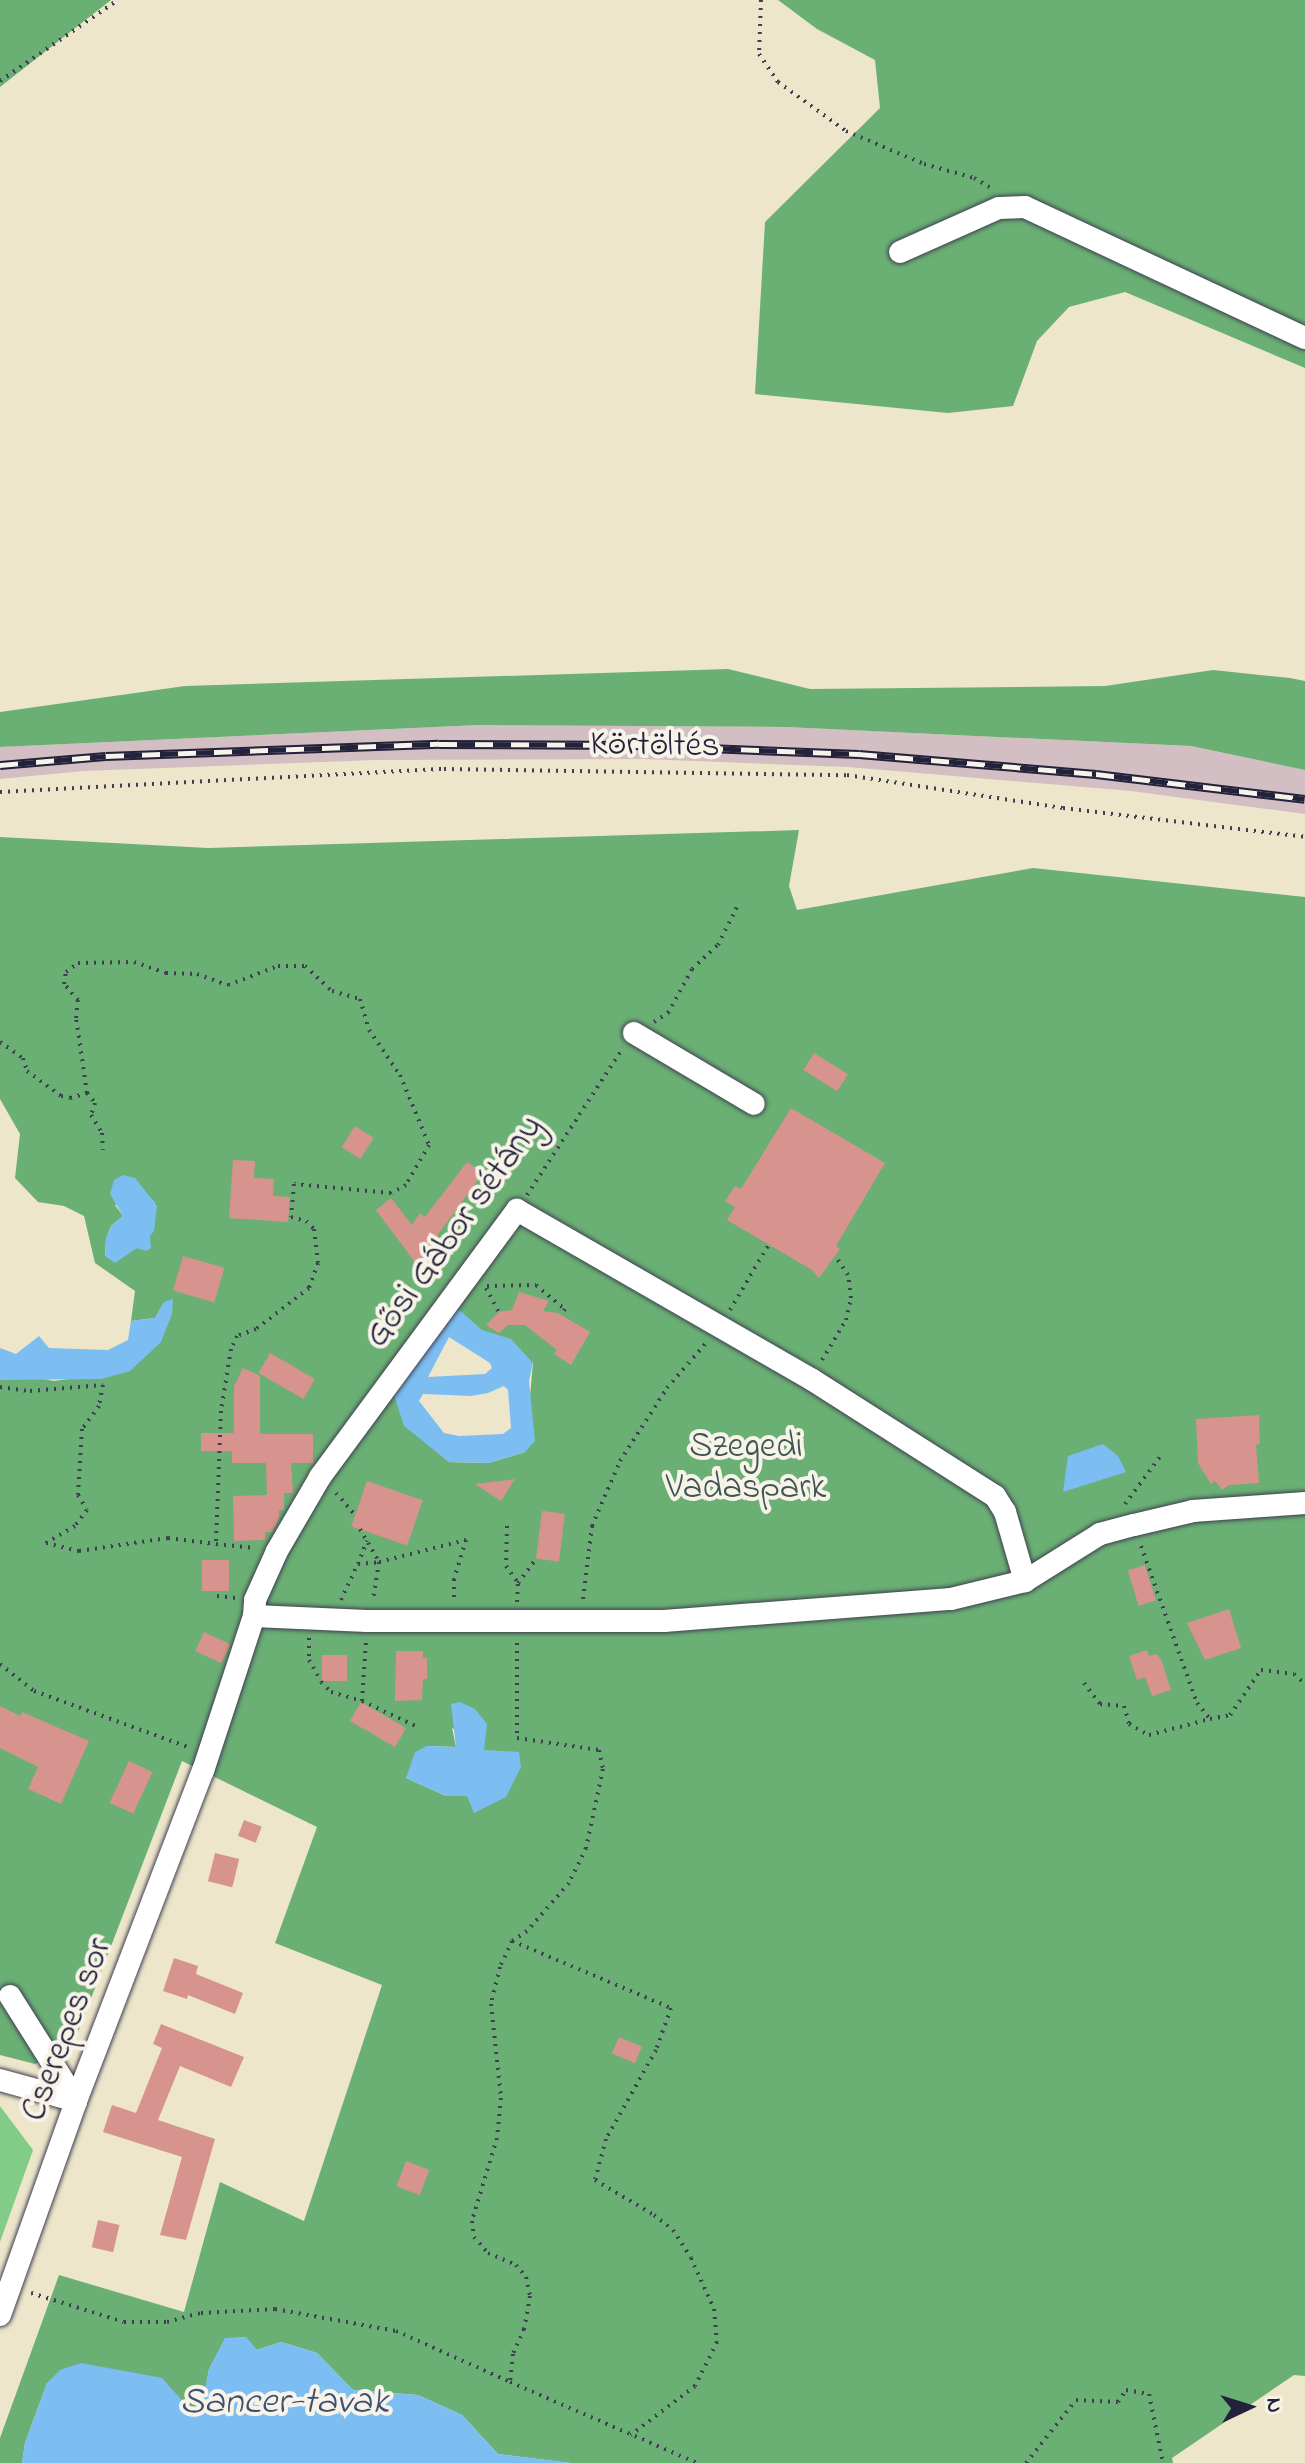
<!DOCTYPE html>
<html>
<head>
<meta charset="utf-8">
<style>
  body { margin:0 }
  #map { position:relative; width:1305px; height:2463px; overflow:hidden; background:#ede6cb; font-family:"Indie Flower",sans-serif }
  div>[style] { position:absolute }
  .industrial>* { inset:0; background:#d2bec3 }
  .green>* { inset:0; background:#83cc88 }
  .forest>* { inset:0; background:#6ab074 }
  .water>* { inset:0; background:#7cbef1 }
  .building>* { inset:0; background:#d7938e; transform-origin:0 0 }
  .path>* { height:4px; margin-top:-2px; transform-origin:0; background:repeating-linear-gradient(90deg,#403f51 0 2px,transparent 0 8px) }
  .roads { filter:drop-shadow(0 0 2px #403f51) drop-shadow(0 0 2px #403f51) }
  .minor>* { height:22px; margin:-11px; padding:0 11px; transform-origin:11px; border-radius:11px; background:#fff }
  .rail>* { height:9px; margin-top:-4.5px; transform-origin:0; background:repeating-linear-gradient(90deg,#f7f3e8 0 18px,#22223b 0 36px); box-sizing:border-box; border-block:2px solid #22223b }
  span { translate:-50% -50%; white-space:nowrap; text-align:center; line-height:1.15; -webkit-text-stroke:8px #f7f3e8; paint-order:stroke }
  .street-label { font-size:36px; color:#22223b }
  .park-label { font-size:36px; color:#3f5552 }
  .water-label { font-size:38px; color:#3d5172; font-style:italic }
  .north { position:absolute; left:1209px; top:2367px; width:80px; height:80px; -webkit-text-stroke:6px #f7f3e8; paint-order:stroke; rotate:86deg; font-size:22px; font-weight:700; line-height:32px; text-align:center; color:#22223b }
  .north::after { content:''; display:block; margin:auto; width:28px; height:36px; background:#22223b; clip-path:polygon(50% 0,100% 100%,50% 72%,0 100%) }
</style>
</head>
<body>
<div id="map">
  <div class="industrial">
    <div style="clip-path:polygon(479px 725px,786px 727px,1191px 746px,1305px 770px,1305px 814px,1131px 791px,848px 767px,644px 759px,375px 760px,83px 771px,0 779px,0 747px)"></div>
  </div>
  <div class="green">
    <div style="clip-path:polygon(0 2106px,33px 2150px,0 2242px)"></div>
  </div>
  <div class="forest">
    <div style="clip-path:polygon(0 0,111px 0,0 87px)"></div>
    <div style="clip-path:polygon(778px 0,1305px 0,1305px 368px,1125px 292px,1069px 307px,1037px 341px,1013px 406px,948px 413px,755px 394px,765px 222px,880px 108px,875px 60px,817px 29px)"></div>
    <div style="clip-path:polygon(728px 669px,810px 689px,1105px 686px,1213px 670px,1290px 678px,1305px 681px,1305px 770px,1191px 746px,786px 727px,479px 725px,0 747px,0 712px,185px 686px)"></div>
    <div style="clip-path:polygon(evenodd,799px 830px,789px 886px,797px 910px,1033px 868px,1305px 897px,1305px 2376px,1294px 2375px,1172px 2458px,1173px 2463px,571px 2463px,498px 2454px,462px 2415px,418px 2395px,353px 2390px,317px 2353px,281px 2342px,257px 2350px,245px 2337px,225px 2339px,209px 2369px,202px 2408px,188px 2407px,166px 2387px,47px 2383px,25px 2443px,22px 2463px,0 2463px,0 2438px,59px 2275px,184px 2312px,220px 2182px,304px 2221px,382px 1985px,275px 1943px,317px 1827px,182px 1761px,72px 2048px,35px 2064px,0 2055px,0 1380px,39px 1378px,54px 1381px,130px 1371px,164px 1302px,155px 1318px,131px 1321px,135px 1291px,95px 1263px,84px 1216px,64px 1206px,38px 1202px,15px 1178px,20px 1134px,0 1099px,0 837px,208px 848px,799px 830px,146px 1193px,155px 1203px,154px 1230px,129px 1253px,105px 1256px,106px 1239px,111px 1226px,123px 1216px,115px 1205px,146px 1193px,799px 830px,456px 1308px,482px 1331px,533px 1363px,525px 1452px,489px 1463px,449px 1462px,429px 1445px,393px 1392px,456px 1308px,799px 830px,452px 1728px,484px 1750px,467px 1796px,446px 1796px,406px 1778px,427px 1746px,456px 1747px,452px 1728px)"></div>
  </div>
  <div class="water">
    <div style="clip-path:polygon(123px 1175px,135px 1178px,157px 1206px,154px 1231px,150px 1236px,151px 1248px,146px 1251px,137px 1248px,115px 1263px,105px 1256px,106px 1239px,111px 1226px,123px 1216px,110px 1194px,114px 1180px)"></div>
    <div style="clip-path:polygon(173px 1299px,172px 1314px,161px 1342px,130px 1371px,101px 1379px,0 1380px,0 1348px,16px 1354px,39px 1336px,49px 1348px,108px 1350px,128px 1340px,131px 1321px,155px 1318px,164px 1302px)"></div>
    <div style="clip-path:polygon(evenodd,456px 1307px,482px 1330px,511px 1339px,533px 1363px,529px 1381px,535px 1441px,525px 1452px,489px 1463px,449px 1462px,404px 1426px,393px 1392px,456px 1307px,449px 1337px,490px 1363px,492px 1368px,485px 1374px,428px 1377px,449px 1337px,456px 1307px,504px 1386px,508px 1390px,511px 1428px,503px 1434px,459px 1436px,444px 1433px,419px 1401px,423px 1394px,471px 1396px,488px 1393px,504px 1386px)"></div>
    <div style="clip-path:polygon(1103px 1444px,1118px 1456px,1126px 1472px,1063px 1492px,1068px 1456px)"></div>
    <div style="clip-path:polygon(460px 1702px,475px 1709px,487px 1724px,484px 1750px,519px 1752px,521px 1767px,506px 1797px,474px 1813px,467px 1796px,446px 1796px,406px 1778px,415px 1752px,427px 1746px,456px 1747px,451px 1704px)"></div>
    <div style="clip-path:polygon(246px 2337px,257px 2350px,281px 2342px,317px 2353px,353px 2390px,418px 2395px,462px 2415px,498px 2454px,571px 2463px,22px 2463px,25px 2443px,47px 2383px,60px 2370px,81px 2363px,162px 2378px,188px 2407px,201px 2408px,209px 2369px,225px 2338px)"></div>
  </div>
  <div class="building">
    <div style="left:814px;top:1053px;width:40px;height:20px;rotate:32deg"></div>
    <div style="clip-path:polygon(791px 1108px,885px 1163px,836px 1246px,840px 1249px,819px 1278px,812px 1270px,727px 1220px,735px 1207px,725px 1201px,735px 1186px,741px 1189px)"></div>
    <div style="left:355px;top:1126px;width:22px;height:25px;rotate:32deg"></div>
    <div style="clip-path:polygon(233px 1160px,255px 1161px,254px 1178px,274px 1179px,273px 1196px,290px 1197px,288px 1222px,229px 1218px)"></div>
    <div style="clip-path:polygon(467px 1162px,483px 1173px,428px 1248px,431px 1252px,417px 1265px,376px 1210px,391px 1198px,412px 1225px,420px 1213px,425px 1217px)"></div>
    <div style="left:183px;top:1256px;width:43px;height:36px;rotate:16deg"></div>
    <div style="clip-path:polygon(519px 1292px,549px 1301px,543px 1311px,558px 1313px,590px 1332px,571px 1365px,554px 1354px,557px 1350px,525px 1325px,508px 1325px,499px 1333px,486px 1325px,499px 1312px,512px 1310px)"></div>
    <div style="left:270px;top:1353px;width:52px;height:23px;rotate:30deg"></div>
    <div style="clip-path:polygon(243px 1368px,260px 1376px,260px 1434px,313px 1434px,313px 1463px,291px 1463px,293px 1493px,284px 1493px,284px 1510px,279px 1510px,279px 1519px,272px 1532px,265px 1532px,265px 1540px,234px 1541px,233px 1496px,267px 1495px,266px 1463px,232px 1463px,232px 1451px,201px 1451px,201px 1433px,234px 1433px,234px 1386px)"></div>
    <div style="clip-path:polygon(1259px 1415px,1260px 1444px,1256px 1445px,1259px 1483px,1229px 1485px,1222px 1490px,1215px 1481px,1211px 1484px,1198px 1463px,1196px 1419px)"></div>
    <div style="clip-path:polygon(515px 1479px,501px 1501px,475px 1484px)"></div>
    <div style="left:367px;top:1481px;width:59px;height:48px;rotate:19deg"></div>
    <div style="left:542px;top:1511px;width:23px;height:48px;rotate:7deg"></div>
    <div style="left:229px;top:1560px;width:31px;height:27px;rotate:90deg"></div>
    <div style="left:1145px;top:1565px;width:37px;height:18px;rotate:73deg"></div>
    <div style="clip-path:polygon(1229px 1609px,1241px 1648px,1205px 1660px,1187px 1623px)"></div>
    <div style="left:204px;top:1632px;width:29px;height:21px;rotate:25deg"></div>
    <div style="clip-path:polygon(1147px 1650px,1149px 1656px,1156px 1654px,1161px 1659px,1171px 1690px,1152px 1696px,1145px 1677px,1137px 1680px,1129px 1656px)"></div>
    <div style="clip-path:polygon(396px 1651px,423px 1651px,423px 1658px,427px 1658px,427px 1679px,423px 1679px,422px 1700px,395px 1701px)"></div>
    <div style="left:322px;top:1655px;width:25px;height:26px"></div>
    <div style="left:361px;top:1702px;width:52px;height:22px;rotate:30deg"></div>
    <div style="clip-path:polygon(0 1706px,20px 1716px,22px 1712px,89px 1741px,61px 1804px,28px 1789px,38px 1767px,0 1748px)"></div>
    <div style="left:129px;top:1761px;width:26px;height:46px;rotate:25deg"></div>
    <div style="left:244px;top:1820px;width:19px;height:17px;rotate:21deg"></div>
    <div style="left:215px;top:1853px;width:25px;height:29px;rotate:14deg"></div>
    <div style="clip-path:polygon(174px 1958px,198px 1966px,196px 1974px,243px 1993px,235px 2014px,188px 1995px,187px 1999px,163px 1991px)"></div>
    <div style="clip-path:polygon(161px 2024px,244px 2057px,231px 2087px,180px 2066px,158px 2120px,215px 2139px,186px 2240px,160px 2235px,182px 2157px,103px 2132px,112px 2105px,136px 2113px,162px 2048px,153px 2044px)"></div>
    <div style="left:619px;top:2037px;width:25px;height:18px;rotate:23deg"></div>
    <div style="left:406px;top:2161px;width:25px;height:27px;rotate:21deg"></div>
    <div style="left:98px;top:2220px;width:22px;height:28px;rotate:13deg"></div>
  </div>
  <div class="path">
    <div style="left:761px;top:0;width:54px;rotate:92.1deg"></div>
    <div style="left:759px;top:54px;width:34px;rotate:56deg"></div>
    <div style="left:778px;top:82px;width:84px;rotate:35.8deg"></div>
    <div style="left:846px;top:131px;width:85px;rotate:22.9deg"></div>
    <div style="left:924px;top:164px;width:52px;rotate:15.6deg"></div>
    <div style="left:974px;top:178px;width:20px;rotate:30deg"></div>
    <div style="left:0;top:81px;width:143px;rotate:-34.5deg"></div>
    <div style="left:0;top:792px;width:445px;rotate:-3deg"></div>
    <div style="left:444px;top:769px;width:403px;rotate:0.9deg"></div>
    <div style="left:847px;top:775px;width:219px;rotate:8.7deg"></div>
    <div style="left:1063px;top:808px;width:244px;rotate:6.8deg"></div>
    <div style="left:654px;top:1022px;width:17px;rotate:-33deg"></div>
    <div style="left:668px;top:1013px;width:50px;rotate:-61.4deg"></div>
    <div style="left:692px;top:969px;width:35px;rotate:-43deg"></div>
    <div style="left:718px;top:945px;width:42px;rotate:-63.4deg"></div>
    <div style="left:0;top:1042px;width:28px;rotate:35deg"></div>
    <div style="left:23px;top:1058px;width:14px;rotate:73deg"></div>
    <div style="left:27px;top:1071px;width:42px;rotate:36.3deg"></div>
    <div style="left:61px;top:1096px;width:9px;rotate:13deg"></div>
    <div style="left:70px;top:1098px;width:18px;rotate:-16deg"></div>
    <div style="left:87px;top:1093px;width:76px;rotate:-98.3deg"></div>
    <div style="left:76px;top:1018px;width:18px;rotate:-84deg"></div>
    <div style="left:78px;top:1000px;width:21px;rotate:-131deg"></div>
    <div style="left:64px;top:984px;width:12px;rotate:-81deg"></div>
    <div style="left:66px;top:972px;width:15px;rotate:-37deg"></div>
    <div style="left:78px;top:963px;width:56px;rotate:-1deg"></div>
    <div style="left:134px;top:962px;width:34px;rotate:19deg"></div>
    <div style="left:166px;top:973px;width:31px;rotate:2deg"></div>
    <div style="left:197px;top:974px;width:33px;rotate:20deg"></div>
    <div style="left:228px;top:985px;width:53px;rotate:-20.8deg"></div>
    <div style="left:278px;top:966px;width:27px"></div>
    <div style="left:305px;top:966px;width:37px;rotate:43deg"></div>
    <div style="left:332px;top:991px;width:29px;rotate:16deg"></div>
    <div style="left:360px;top:999px;width:32px;rotate:74deg"></div>
    <div style="left:369px;top:1030px;width:55px;rotate:55.4deg"></div>
    <div style="left:400px;top:1075px;width:76px;rotate:67.5deg"></div>
    <div style="left:429px;top:1145px;width:46px;rotate:119.9deg"></div>
    <div style="left:406px;top:1185px;width:17px;rotate:152deg"></div>
    <div style="left:391px;top:1193px;width:97px;rotate:-174.7deg"></div>
    <div style="left:294px;top:1184px;width:33px;rotate:95deg"></div>
    <div style="left:291px;top:1217px;width:16px;rotate:15deg"></div>
    <div style="left:306px;top:1221px;width:11px;rotate:45deg"></div>
    <div style="left:314px;top:1229px;width:34px;rotate:83deg"></div>
    <div style="left:318px;top:1263px;width:27px;rotate:110deg"></div>
    <div style="left:309px;top:1288px;width:67px;rotate:142.3deg"></div>
    <div style="left:256px;top:1329px;width:20px;rotate:160deg"></div>
    <div style="left:237px;top:1336px;width:14px;rotate:115deg"></div>
    <div style="left:231px;top:1349px;width:63px;rotate:99.2deg"></div>
    <div style="left:221px;top:1411px;width:133px;rotate:92.2deg"></div>
    <div style="left:216px;top:1544px;width:39px;rotate:6deg"></div>
    <div style="left:87px;top:1093px;width:13px;rotate:51deg"></div>
    <div style="left:95px;top:1103px;width:13px;rotate:108deg"></div>
    <div style="left:91px;top:1115px;width:21px;rotate:59deg"></div>
    <div style="left:102px;top:1133px;width:17px;rotate:87deg"></div>
    <div style="left:527px;top:1195px;width:176px;rotate:-56.9deg"></div>
    <div style="left:487px;top:1286px;width:49px;rotate:-1.2deg"></div>
    <div style="left:536px;top:1285px;width:38px;rotate:40deg"></div>
    <div style="left:565px;top:1309px;width:7px;rotate:124deg"></div>
    <div style="left:486px;top:1288px;width:27px;rotate:62deg"></div>
    <div style="left:730px;top:1310px;width:77px;rotate:-59.4deg"></div>
    <div style="left:822px;top:1360px;width:47px;rotate:-59deg"></div>
    <div style="left:846px;top:1320px;width:23px;rotate:-77deg"></div>
    <div style="left:851px;top:1298px;width:23px;rotate:-97deg"></div>
    <div style="left:848px;top:1275px;width:23px;rotate:-124deg"></div>
    <div style="left:0;top:1387px;width:30px;rotate:8deg"></div>
    <div style="left:30px;top:1391px;width:73px;rotate:-4.7deg"></div>
    <div style="left:103px;top:1385px;width:21px;rotate:101deg"></div>
    <div style="left:99px;top:1406px;width:29px;rotate:126deg"></div>
    <div style="left:82px;top:1429px;width:66px;rotate:93.5deg"></div>
    <div style="left:78px;top:1495px;width:17px;rotate:59deg"></div>
    <div style="left:87px;top:1510px;width:20px;rotate:127deg"></div>
    <div style="left:75px;top:1526px;width:34px;rotate:150deg"></div>
    <div style="left:46px;top:1543px;width:34px;rotate:14deg"></div>
    <div style="left:79px;top:1551px;width:90px;rotate:-8.3deg"></div>
    <div style="left:168px;top:1538px;width:48px;rotate:7.1deg"></div>
    <div style="left:336px;top:1493px;width:30px;rotate:49deg"></div>
    <div style="left:1125px;top:1504px;width:62px;rotate:-53.5deg"></div>
    <div style="left:507px;top:1526px;width:40px;rotate:91.4deg"></div>
    <div style="left:506px;top:1566px;width:21px;rotate:55deg"></div>
    <div style="left:360px;top:1529px;width:38px;rotate:60deg"></div>
    <div style="left:379px;top:1562px;width:38px;rotate:99deg"></div>
    <div style="left:1141px;top:1546px;width:167px;rotate:70.4deg"></div>
    <div style="left:1197px;top:1703px;width:21px;rotate:51deg"></div>
    <div style="left:1210px;top:1719px;width:20px;rotate:-11deg"></div>
    <div style="left:1230px;top:1715px;width:55px;rotate:-55.4deg"></div>
    <div style="left:1261px;top:1670px;width:33px;rotate:7deg"></div>
    <div style="left:1294px;top:1674px;width:11px;rotate:41deg"></div>
    <div style="left:358px;top:1564px;width:25px;rotate:-69deg"></div>
    <div style="left:217px;top:1596px;width:19px;rotate:6deg"></div>
    <div style="left:583px;top:1599px;width:74px;rotate:-83deg"></div>
    <div style="left:592px;top:1526px;width:71px;rotate:-66.7deg"></div>
    <div style="left:620px;top:1461px;width:87px;rotate:-57.2deg"></div>
    <div style="left:667px;top:1388px;width:60px;rotate:-49.1deg"></div>
    <div style="left:341px;top:1600px;width:40px;rotate:-65deg"></div>
    <div style="left:358px;top:1564px;width:21px;rotate:-5deg"></div>
    <div style="left:379px;top:1562px;width:90px;rotate:-14.2deg"></div>
    <div style="left:466px;top:1540px;width:41px;rotate:107.1deg"></div>
    <div style="left:454px;top:1579px;width:20px;rotate:90deg"></div>
    <div style="left:517px;top:1602px;width:19px;rotate:-87deg"></div>
    <div style="left:518px;top:1583px;width:30px;rotate:-53deg"></div>
    <div style="left:309px;top:1638px;width:22px;rotate:90deg"></div>
    <div style="left:309px;top:1660px;width:25px;rotate:61deg"></div>
    <div style="left:321px;top:1682px;width:14px;rotate:45deg"></div>
    <div style="left:331px;top:1692px;width:32px;rotate:16deg"></div>
    <div style="left:362px;top:1701px;width:64px;rotate:25deg"></div>
    <div style="left:517px;top:1643px;width:95px;rotate:90deg"></div>
    <div style="left:517px;top:1738px;width:83px;rotate:8.3deg"></div>
    <div style="left:599px;top:1750px;width:19px;rotate:78deg"></div>
    <div style="left:603px;top:1769px;width:81px;rotate:102.1deg"></div>
    <div style="left:586px;top:1848px;width:39px;rotate:116deg"></div>
    <div style="left:569px;top:1883px;width:64px;rotate:131.2deg"></div>
    <div style="left:527px;top:1931px;width:18px;rotate:146deg"></div>
    <div style="left:512px;top:1941px;width:29px;rotate:115deg"></div>
    <div style="left:500px;top:1967px;width:38px;rotate:104deg"></div>
    <div style="left:491px;top:2004px;width:95px;rotate:83.9deg"></div>
    <div style="left:501px;top:2098px;width:40px;rotate:95.7deg"></div>
    <div style="left:497px;top:2138px;width:87px;rotate:106.8deg"></div>
    <div style="left:472px;top:2221px;width:16px;rotate:83deg"></div>
    <div style="left:474px;top:2237px;width:21px;rotate:49deg"></div>
    <div style="left:488px;top:2253px;width:30px;rotate:23deg"></div>
    <div style="left:516px;top:2265px;width:16px;rotate:50deg"></div>
    <div style="left:526px;top:2277px;width:19px;rotate:78deg"></div>
    <div style="left:530px;top:2296px;width:34px;rotate:100deg"></div>
    <div style="left:524px;top:2329px;width:27px;rotate:114deg"></div>
    <div style="left:513px;top:2354px;width:28px;rotate:96deg"></div>
    <div style="left:510px;top:2382px;width:204px;rotate:23.4deg"></div>
    <div style="left:0;top:1664px;width:43px;rotate:38.5deg"></div>
    <div style="left:34px;top:1691px;width:167px;rotate:20deg"></div>
    <div style="left:1084px;top:1683px;width:26px;rotate:53deg"></div>
    <div style="left:1100px;top:1704px;width:24px;rotate:5deg"></div>
    <div style="left:1124px;top:1706px;width:19px;rotate:74deg"></div>
    <div style="left:1129px;top:1724px;width:23px;rotate:29deg"></div>
    <div style="left:1149px;top:1735px;width:63px;rotate:-14.7deg"></div>
    <div style="left:362px;top:1701px;width:61px;rotate:-86.2deg"></div>
    <div style="left:512px;top:1941px;width:173px;rotate:22.8deg"></div>
    <div style="left:671px;top:2008px;width:45px;rotate:109.7deg"></div>
    <div style="left:656px;top:2050px;width:102px;rotate:119.3deg"></div>
    <div style="left:606px;top:2139px;width:42px;rotate:105deg"></div>
    <div style="left:595px;top:2180px;width:69px;rotate:30.7deg"></div>
    <div style="left:654px;top:2215px;width:24px;rotate:38deg"></div>
    <div style="left:673px;top:2230px;width:33px;rotate:57deg"></div>
    <div style="left:691px;top:2258px;width:56px;rotate:65.7deg"></div>
    <div style="left:714px;top:2309px;width:33px;rotate:85deg"></div>
    <div style="left:717px;top:2342px;width:49px;rotate:116.6deg"></div>
    <div style="left:695px;top:2386px;width:81px;rotate:142.6deg"></div>
    <div style="left:31px;top:2293px;width:97px;rotate:17.3deg"></div>
    <div style="left:124px;top:2322px;width:43px"></div>
    <div style="left:167px;top:2322px;width:35px;rotate:-15deg"></div>
    <div style="left:201px;top:2313px;width:74px;rotate:-3.1deg"></div>
    <div style="left:275px;top:2309px;width:123px;rotate:10.3deg"></div>
    <div style="left:396px;top:2331px;width:125px;rotate:24.1deg"></div>
    <div style="left:1026px;top:2463px;width:80px;rotate:-51.6deg"></div>
    <div style="left:1076px;top:2400px;width:42px;rotate:2.7deg"></div>
    <div style="left:1118px;top:2402px;width:14px;rotate:-56deg"></div>
    <div style="left:1126px;top:2390px;width:23px;rotate:10deg"></div>
    <div style="left:1149px;top:2394px;width:70px;rotate:78.5deg"></div>
  </div>
  <div class="roads">
    <div class="minor">
      <div style="left:900px;top:252px;width:108px;rotate:-24deg"></div>
      <div style="left:999px;top:208px;width:26px;rotate:-2deg"></div>
      <div style="left:1025px;top:207px;width:309px;rotate:25.1deg"></div>
      <div style="left:634px;top:1033px;width:139px;rotate:30.6deg"></div>
      <div style="left:254px;top:1616px;width:113px;rotate:2.5deg"></div>
      <div style="left:367px;top:1621px;width:297px"></div>
      <div style="left:664px;top:1621px;width:288px;rotate:-4.4deg"></div>
      <div style="left:951px;top:1599px;width:76px;rotate:-13.7deg"></div>
      <div style="left:1025px;top:1581px;width:89px;rotate:-32.1deg"></div>
      <div style="left:1100px;top:1534px;width:35px;rotate:-15deg"></div>
      <div style="left:1134px;top:1525px;width:61px;rotate:-13.3deg"></div>
      <div style="left:1193px;top:1511px;width:112px;rotate:-4.1deg"></div>
      <div style="left:10px;top:1996px;width:124px;rotate:57.8deg"></div>
      <div style="left:0;top:2080px;width:79px;rotate:15.4deg"></div>
      <div style="left:0;top:2315px;width:227px;rotate:-70.4deg"></div>
      <div style="left:76px;top:2101px;width:354px;rotate:-69deg"></div>
      <div style="left:203px;top:1771px;width:163px;rotate:-71.8deg"></div>
      <div style="left:254px;top:1616px;width:16px;rotate:-86deg"></div>
      <div style="left:255px;top:1600px;width:54px;rotate:-65.8deg"></div>
      <div style="left:277px;top:1551px;width:86px;rotate:-59.8deg"></div>
      <div style="left:320px;top:1477px;width:332px;rotate:-53.6deg"></div>
      <div style="left:517px;top:1210px;width:339px;rotate:29.9deg"></div>
      <div style="left:811px;top:1379px;width:218px;rotate:32.5deg"></div>
      <div style="left:995px;top:1496px;width:19px;rotate:58deg"></div>
      <div style="left:1005px;top:1512px;width:72px;rotate:73.8deg"></div>
    </div>
  </div>
  <div class="rail">
    <div style="left:0;top:765px;width:106px;rotate:-4.9deg"></div>
    <div style="left:106px;top:756px;width:333px;rotate:-2.1deg"></div>
    <div style="left:439px;top:744px;width:194px;rotate:0.3deg"></div>
    <div style="left:633px;top:745px;width:226px;rotate:2.3deg"></div>
    <div style="left:859px;top:754px;width:238px;rotate:4.8deg"></div>
    <div style="left:1096px;top:774px;width:210px;rotate:6.8deg"></div>
  </div>
  <div class="street-label">
    <span style="left:655px;top:746px;rotate:1deg">Körtöltés</span>
    <span style="left:455px;top:1232px;rotate:-54deg">Gősi Gábor sétány</span>
    <span style="left:68px;top:2030px;rotate:-69deg">Cserepes sor</span>
  </div>
  <div class="park-label">
    <span style="left:746px;top:1468px">Szegedi<br>Vadaspark</span>
  </div>
  <div class="water-label">
    <span style="left:284px;top:2404px">Sancer-tavak</span>
  </div>
  <div class="north">N</div>
</div>
</body>
</html>
